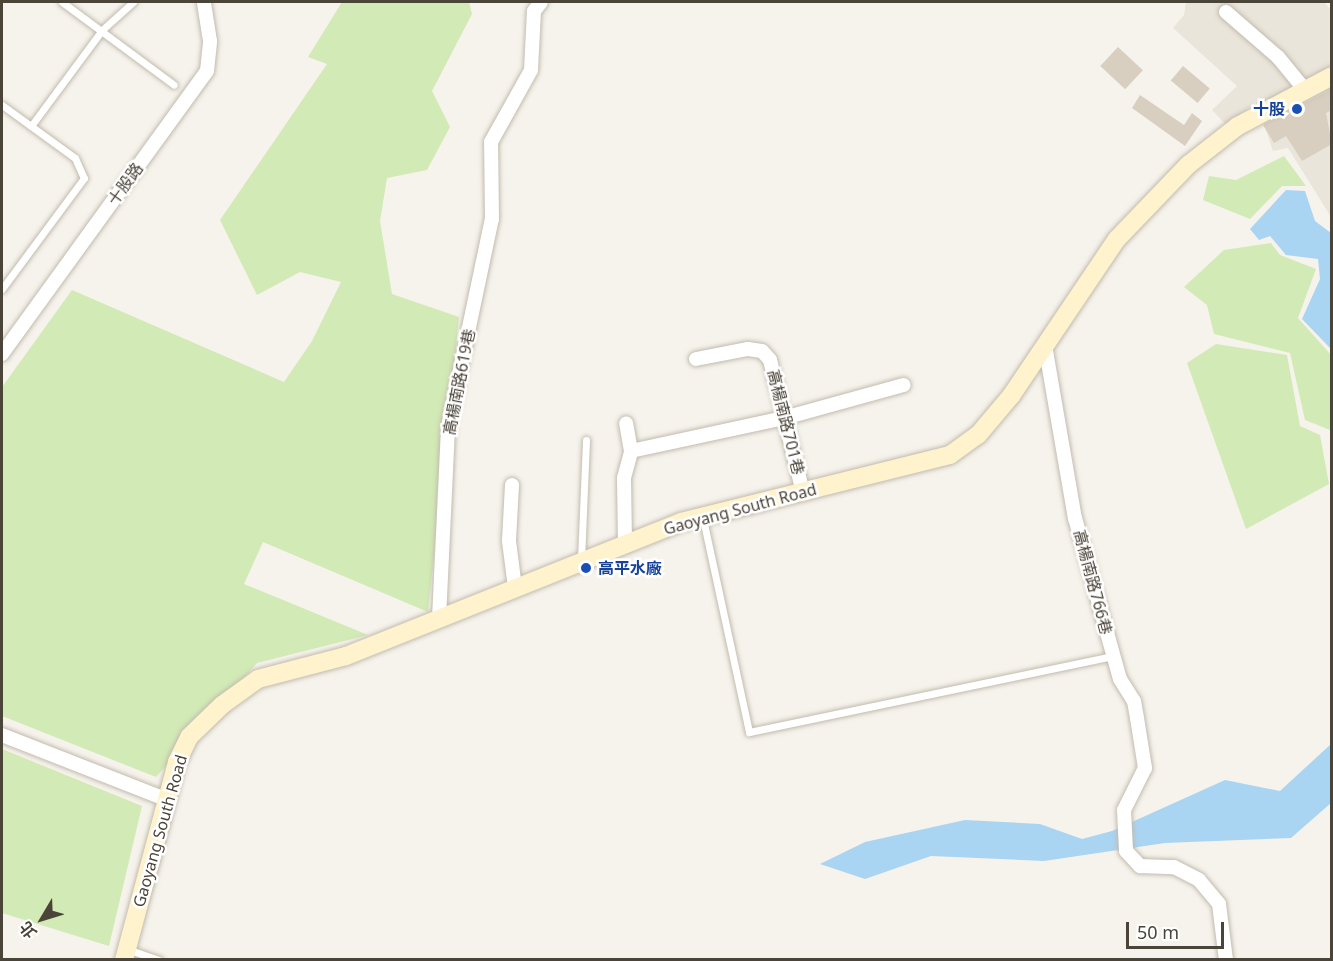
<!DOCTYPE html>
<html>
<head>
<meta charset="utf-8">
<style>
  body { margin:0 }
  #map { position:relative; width:1333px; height:961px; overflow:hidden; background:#f6f3ec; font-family:"Noto Sans","Noto Sans TC",sans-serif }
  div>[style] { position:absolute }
  .residential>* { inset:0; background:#eae5da }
  .green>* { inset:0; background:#d2eab5 }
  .water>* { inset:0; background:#a9d4f2 }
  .building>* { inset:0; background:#d8cfc1; transform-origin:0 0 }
  .roads { filter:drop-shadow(0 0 2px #c2bbae) drop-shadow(0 0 2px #c2bbae) }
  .lane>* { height:7px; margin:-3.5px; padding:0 3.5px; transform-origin:3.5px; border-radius:3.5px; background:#fff }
  .street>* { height:14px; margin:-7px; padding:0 7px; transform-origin:7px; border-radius:7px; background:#fff }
  .secondary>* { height:18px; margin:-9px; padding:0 9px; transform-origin:9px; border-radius:9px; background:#fff3cd }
  .dots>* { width:16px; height:16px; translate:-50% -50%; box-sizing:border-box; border:3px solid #fff; border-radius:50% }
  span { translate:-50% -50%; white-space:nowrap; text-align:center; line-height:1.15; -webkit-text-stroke:5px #fff; paint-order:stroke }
  .transit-label { font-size:16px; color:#164399; font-weight:700 }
  .right { translate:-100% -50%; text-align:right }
  .left { translate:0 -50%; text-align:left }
  .street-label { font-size:16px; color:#4b4439 }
  .frame { position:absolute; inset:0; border:3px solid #4b4439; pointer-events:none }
  .north { position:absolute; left:12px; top:889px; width:60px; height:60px; -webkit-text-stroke:4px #fff; paint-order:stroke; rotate:232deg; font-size:16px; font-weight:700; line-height:24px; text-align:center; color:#4b4439 }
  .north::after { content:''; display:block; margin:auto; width:21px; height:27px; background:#4b4439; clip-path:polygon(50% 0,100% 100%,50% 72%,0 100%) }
  .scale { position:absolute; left:1126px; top:922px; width:98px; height:27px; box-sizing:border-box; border:3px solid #4b4439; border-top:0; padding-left:8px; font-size:18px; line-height:21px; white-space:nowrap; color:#4b4439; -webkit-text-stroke:4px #fff; paint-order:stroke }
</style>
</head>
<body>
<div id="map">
  <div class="residential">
    <div style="clip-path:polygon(1186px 2px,1324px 2px,1331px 10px,1331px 217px,1288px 148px,1273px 151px,1256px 101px,1227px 126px,1212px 110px,1237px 86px,1173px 28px,1184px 15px)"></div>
  </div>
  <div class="green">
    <div style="clip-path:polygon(342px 2px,469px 2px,472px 14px,432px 91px,450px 127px,427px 170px,387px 178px,380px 221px,392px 294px,459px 317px,428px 612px,263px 542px,244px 584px,368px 635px,257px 663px,156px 777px,2px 716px,2px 387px,72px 290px,284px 382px,312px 341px,341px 282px,300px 272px,257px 295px,220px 220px,327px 64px,308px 57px)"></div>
    <div style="clip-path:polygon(1284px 156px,1306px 186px,1282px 186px,1250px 219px,1203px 200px,1209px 176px,1236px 180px)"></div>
    <div style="clip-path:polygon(1271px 243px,1280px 255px,1316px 269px,1298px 318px,1331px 355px,1330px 430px,1305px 420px,1290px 353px,1214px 334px,1207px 305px,1184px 287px,1224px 250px)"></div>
    <div style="clip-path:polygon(1216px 344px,1287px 355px,1300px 426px,1320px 435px,1329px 484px,1246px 529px,1187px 363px)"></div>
    <div style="clip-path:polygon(2px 749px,142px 806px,109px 946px,2px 913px)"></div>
  </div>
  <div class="water">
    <div style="clip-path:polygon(1286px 190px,1305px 191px,1315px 221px,1331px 233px,1331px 349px,1302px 319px,1320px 279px,1318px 259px,1286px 255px,1270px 236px,1259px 240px,1250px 229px)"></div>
    <div style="clip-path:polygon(1331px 744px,1331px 803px,1291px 838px,1165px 843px,1044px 861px,931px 856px,865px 879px,820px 864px,865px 842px,965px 820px,1040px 824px,1082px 839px,1112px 831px,1225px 780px,1280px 791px)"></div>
  </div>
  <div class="building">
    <div style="left:1118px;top:47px;width:34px;height:26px;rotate:43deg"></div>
    <div style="left:1183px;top:66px;width:35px;height:19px;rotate:40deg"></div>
    <div style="clip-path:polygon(1332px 89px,1332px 110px,1326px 113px,1332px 144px,1302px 161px,1286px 136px,1274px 143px,1263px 125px)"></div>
    <div style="clip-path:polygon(1140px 95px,1184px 125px,1192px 113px,1202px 121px,1185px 146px,1132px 108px)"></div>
  </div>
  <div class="roads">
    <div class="lane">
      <div style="left:62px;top:2px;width:139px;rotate:36.5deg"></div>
      <div style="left:2px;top:105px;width:90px;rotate:36deg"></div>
      <div style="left:75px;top:158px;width:22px;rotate:66deg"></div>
      <div style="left:84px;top:178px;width:138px;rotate:126.5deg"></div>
      <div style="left:31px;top:126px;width:119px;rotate:-53.5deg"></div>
      <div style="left:102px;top:30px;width:42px;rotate:-42.1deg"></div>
      <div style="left:703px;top:519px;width:218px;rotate:77.8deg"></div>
      <div style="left:749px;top:732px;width:373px;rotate:-11.8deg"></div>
      <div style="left:581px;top:560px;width:120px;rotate:-87.6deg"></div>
      <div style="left:127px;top:949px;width:34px;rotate:19deg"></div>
    </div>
    <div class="street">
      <div style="left:1226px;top:12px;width:69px;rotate:40.9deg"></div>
      <div style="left:1278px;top:57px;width:43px;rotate:50.7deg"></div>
      <div style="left:1045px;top:345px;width:176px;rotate:80.2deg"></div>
      <div style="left:1075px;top:518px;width:167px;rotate:74.4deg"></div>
      <div style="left:1120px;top:679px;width:26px;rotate:58deg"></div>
      <div style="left:1134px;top:701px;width:17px;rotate:80deg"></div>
      <div style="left:1137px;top:718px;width:51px;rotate:80.9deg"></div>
      <div style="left:1145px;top:768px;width:47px;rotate:116.6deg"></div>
      <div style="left:1124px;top:810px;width:41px;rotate:87.2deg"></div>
      <div style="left:1126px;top:851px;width:21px;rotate:47deg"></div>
      <div style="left:1140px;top:866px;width:34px;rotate:2deg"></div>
      <div style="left:1174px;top:867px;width:28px;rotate:27deg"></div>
      <div style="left:1199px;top:880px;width:31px;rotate:50deg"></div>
      <div style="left:1219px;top:904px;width:56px;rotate:82.9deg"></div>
      <div style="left:2px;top:354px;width:349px;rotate:-54.1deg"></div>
      <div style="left:207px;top:71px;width:30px;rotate:-84deg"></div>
      <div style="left:210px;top:41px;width:39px;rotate:-99deg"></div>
      <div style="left:696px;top:359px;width:53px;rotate:-10.9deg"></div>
      <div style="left:748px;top:349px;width:14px;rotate:8deg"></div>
      <div style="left:762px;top:351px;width:12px;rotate:48deg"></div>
      <div style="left:770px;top:360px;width:136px;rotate:76deg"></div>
      <div style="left:631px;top:451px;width:157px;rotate:-12.2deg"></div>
      <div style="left:784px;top:418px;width:124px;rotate:-15.4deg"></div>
      <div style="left:512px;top:485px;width:56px;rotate:93.1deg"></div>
      <div style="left:509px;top:541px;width:47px;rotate:82.7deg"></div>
      <div style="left:625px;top:542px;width:64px;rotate:-90.9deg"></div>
      <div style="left:624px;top:478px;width:28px;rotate:-75deg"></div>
      <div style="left:631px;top:451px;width:28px;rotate:-100deg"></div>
      <div style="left:439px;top:619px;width:192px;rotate:-87.3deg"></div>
      <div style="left:448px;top:427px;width:213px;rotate:-78.1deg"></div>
      <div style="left:492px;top:219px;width:77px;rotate:-90.7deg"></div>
      <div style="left:491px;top:142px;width:82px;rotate:-60.9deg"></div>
      <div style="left:531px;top:70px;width:59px;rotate:-87.1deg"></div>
      <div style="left:534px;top:11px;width:11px;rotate:-52deg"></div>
      <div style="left:2px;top:735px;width:178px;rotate:21.4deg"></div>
    </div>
    <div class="secondary">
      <div style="left:124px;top:960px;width:205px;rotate:-75deg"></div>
      <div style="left:177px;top:762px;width:28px;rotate:-64deg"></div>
      <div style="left:189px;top:737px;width:46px;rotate:-44.1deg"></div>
      <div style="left:222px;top:705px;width:44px;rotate:-35.8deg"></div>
      <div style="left:258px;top:679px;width:91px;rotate:-14.6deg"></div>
      <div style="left:346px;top:656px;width:361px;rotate:-21.8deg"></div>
      <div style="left:681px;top:522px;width:277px;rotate:-14deg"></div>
      <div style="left:950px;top:455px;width:34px;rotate:-36deg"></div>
      <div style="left:978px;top:435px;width:51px;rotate:-49.8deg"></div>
      <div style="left:1011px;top:396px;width:189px;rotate:-56deg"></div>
      <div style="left:1117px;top:239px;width:103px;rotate:-46.2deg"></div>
      <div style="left:1188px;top:165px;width:63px;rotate:-38deg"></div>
      <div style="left:1238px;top:126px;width:106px;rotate:-28deg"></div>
    </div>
  </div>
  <div class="dots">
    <div style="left:1297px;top:109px;background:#1a4fb4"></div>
    <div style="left:586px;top:568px;background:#1a4fb4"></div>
  </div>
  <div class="transit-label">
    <span class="right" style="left:1285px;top:109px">十股</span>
    <span class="left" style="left:598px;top:568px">高平水廠</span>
  </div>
  <div class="street-label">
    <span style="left:125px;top:184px;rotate:-54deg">十股路</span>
    <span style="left:459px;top:382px;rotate:-79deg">高楊南路619巷</span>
    <span style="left:786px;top:422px;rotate:76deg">高楊南路701巷</span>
    <span style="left:740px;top:509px;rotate:-15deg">Gaoyang South Road</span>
    <span style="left:1093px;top:582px;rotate:75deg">高楊南路766巷</span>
    <span style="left:160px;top:831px;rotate:-74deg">Gaoyang South Road</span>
  </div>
  <div class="frame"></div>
  <div class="north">北</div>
  <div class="scale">50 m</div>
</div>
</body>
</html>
